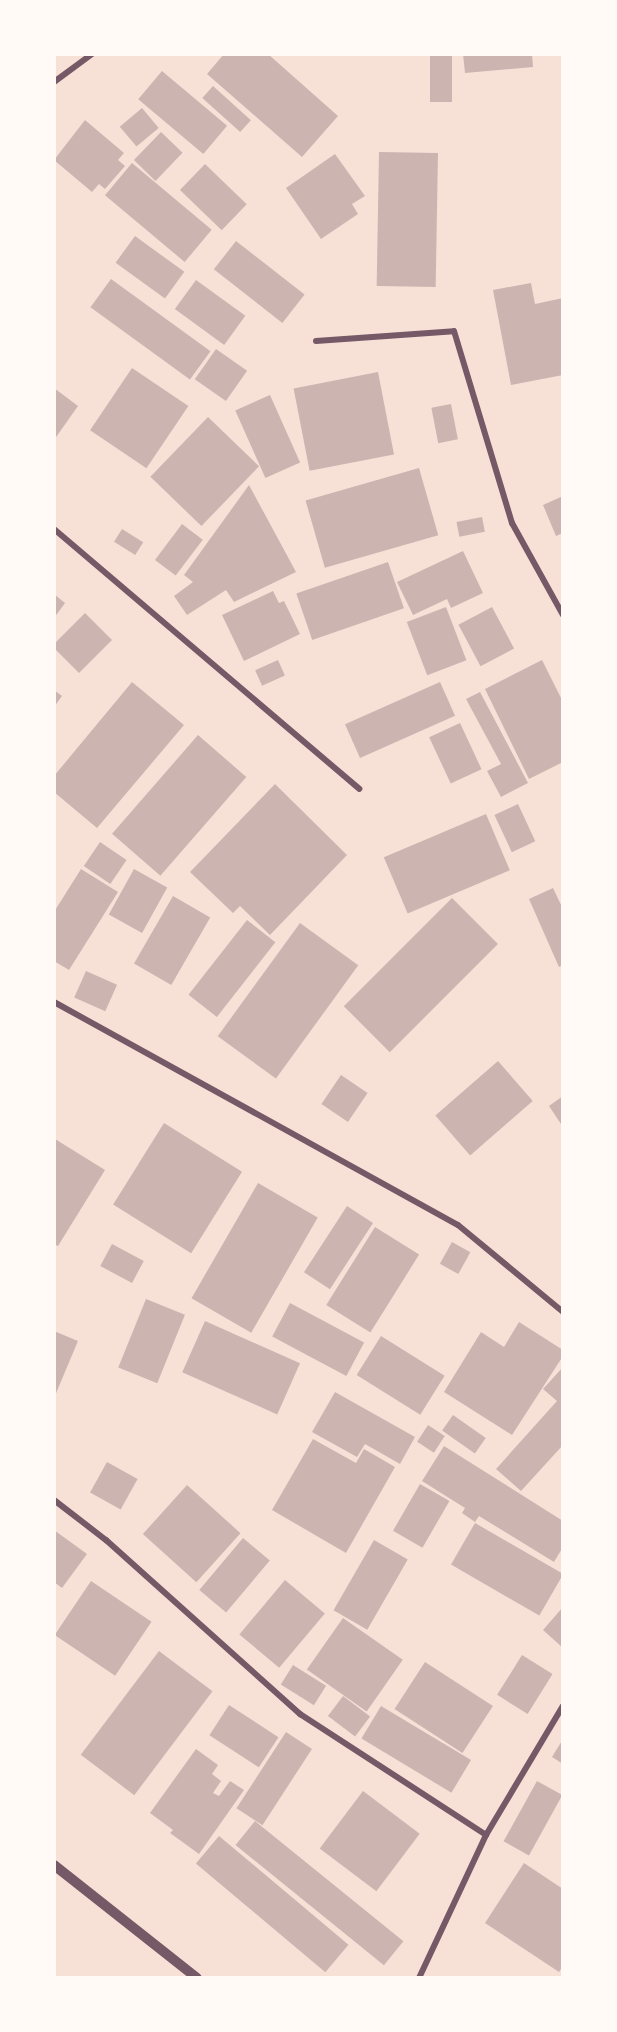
<!DOCTYPE html>
<html>
<head>
<meta charset="utf-8">
<style>
  body { margin:0 }
  #map { position:relative; width:617px; height:2032px; overflow:hidden; background:#f7e1d7; font-family:"PT Serif",serif }
  div>[style] { position:absolute }
  .building>* { inset:0; background:#ccb4b1; transform-origin:0 0 }
  .minor>* { height:6px; margin:-3px; padding:0 3px; transform-origin:3px; border-radius:3px; background:#755966 }
  .tertiary>* { height:10px; margin:-5px; padding:0 5px; transform-origin:5px; border-radius:5px; background:#755966 }
  span { translate:-50% -50%; white-space:nowrap; text-align:center; line-height:1.15; -webkit-text-stroke:4.5px #fffaf5; paint-order:stroke }
  .frame { position:absolute; inset:0; border:56px solid #fffaf5; pointer-events:none }
</style>
</head>
<body>
<div id="map">
  <div class="building">
    <div style="clip-path:polygon(224px 54px,268px 54px,338px 116px,302px 157px,207px 74px)"></div>
    <div style="left:430px;top:54px;width:22px;height:48px"></div>
    <div style="clip-path:polygon(463px 54px,532px 54px,533px 67px,465px 73px)"></div>
    <div style="left:162px;top:71px;width:85px;height:37px;rotate:40deg"></div>
    <div style="left:213px;top:86px;width:51px;height:16px;rotate:42deg"></div>
    <div style="left:142px;top:108px;width:26px;height:29px;rotate:50deg"></div>
    <div style="clip-path:polygon(85px 120px,124px 153px,118px 160px,125px 166px,105px 189px,99px 184px,92px 192px,54px 160px)"></div>
    <div style="left:161px;top:132px;width:30px;height:39px;rotate:44deg"></div>
    <div style="left:379px;top:152px;width:59px;height:134px;rotate:1deg"></div>
    <div style="clip-path:polygon(335px 154px,365px 196px,352px 204px,358px 214px,321px 239px,286px 188px)"></div>
    <div style="left:132px;top:163px;width:104px;height:42px;rotate:40deg"></div>
    <div style="left:205px;top:164px;width:58px;height:36px;rotate:44deg"></div>
    <div style="left:135px;top:236px;width:61px;height:33px;rotate:36deg"></div>
    <div style="left:236px;top:241px;width:87px;height:36px;rotate:38deg"></div>
    <div style="left:111px;top:279px;width:123px;height:35px;rotate:36deg"></div>
    <div style="left:196px;top:280px;width:61px;height:36px;rotate:36deg"></div>
    <div style="clip-path:polygon(531px 283px,535px 304px,563px 298px,563px 375px,511px 385px,493px 290px)"></div>
    <div style="left:216px;top:349px;width:38px;height:37px;rotate:35deg"></div>
    <div style="left:132px;top:368px;width:68px;height:75px;rotate:34deg"></div>
    <div style="left:378px;top:372px;width:84px;height:86px;rotate:79deg"></div>
    <div style="clip-path:polygon(54px 388px,78px 406px,54px 440px)"></div>
    <div style="left:270px;top:395px;width:74px;height:38px;rotate:66deg"></div>
    <div style="left:451px;top:404px;width:36px;height:20px;rotate:79deg"></div>
    <div style="left:208px;top:417px;width:71px;height:83px;rotate:44deg"></div>
    <div style="left:419px;top:468px;width:70px;height:118px;rotate:74deg"></div>
    <div style="clip-path:polygon(249px 485px,296px 572px,234px 602px,226px 590px,187px 615px,174px 596px,193px 582px,184px 575px)"></div>
    <div style="clip-path:polygon(563px 496px,563px 533px,556px 536px,543px 505px)"></div>
    <div style="left:482px;top:517px;width:15px;height:26px;rotate:79deg"></div>
    <div style="left:182px;top:524px;width:26px;height:45px;rotate:37deg"></div>
    <div style="left:122px;top:529px;width:25px;height:15px;rotate:32deg"></div>
    <div style="clip-path:polygon(463px 551px,483px 593px,451px 608px,447px 599px,413px 615px,397px 582px)"></div>
    <div style="left:388px;top:562px;width:49px;height:97px;rotate:71deg"></div>
    <div style="clip-path:polygon(273px 591px,279px 603px,284px 601px,300px 634px,244px 661px,222px 615px)"></div>
    <div style="clip-path:polygon(54px 594px,65px 603px,54px 618px)"></div>
    <div style="left:446px;top:607px;width:57px;height:42px;rotate:69deg"></div>
    <div style="left:492px;top:607px;width:47px;height:38px;rotate:62deg"></div>
    <div style="clip-path:polygon(85px 613px,112px 640px,79px 673px,54px 648px,54px 644px)"></div>
    <div style="left:278px;top:660px;width:17px;height:25px;rotate:66deg"></div>
    <div style="clip-path:polygon(542px 660px,563px 702px,563px 762px,529px 779px,485px 689px)"></div>
    <div style="clip-path:polygon(132px 682px,184px 725px,97px 828px,54px 792px,54px 776px)"></div>
    <div style="left:440px;top:682px;width:37px;height:104px;rotate:66deg"></div>
    <div style="clip-path:polygon(54px 690px,62px 696px,54px 707px)"></div>
    <div style="clip-path:polygon(480px 692px,528px 783px,501px 797px,487px 771px,501px 764px,466px 699px)"></div>
    <div style="left:460px;top:723px;width:51px;height:34px;rotate:65deg"></div>
    <div style="left:198px;top:735px;width:64px;height:131px;rotate:41deg"></div>
    <div style="clip-path:polygon(275px 784px,347px 855px,270px 935px,240px 906px,233px 913px,190px 872px)"></div>
    <div style="left:518px;top:804px;width:41px;height:26px;rotate:65deg"></div>
    <div style="left:486px;top:814px;width:61px;height:111px;rotate:67deg"></div>
    <div style="left:100px;top:842px;width:32px;height:29px;rotate:34deg"></div>
    <div style="clip-path:polygon(81px 869px,118px 892px,69px 970px,54px 961px,54px 912px)"></div>
    <div style="left:134px;top:869px;width:38px;height:52px;rotate:29deg"></div>
    <div style="clip-path:polygon(553px 888px,563px 909px,563px 965px,559px 967px,529px 899px)"></div>
    <div style="left:173px;top:896px;width:43px;height:78px;rotate:30deg"></div>
    <div style="left:452px;top:898px;width:65px;height:153px;rotate:45deg"></div>
    <div style="left:247px;top:920px;width:36px;height:95px;rotate:38deg"></div>
    <div style="left:300px;top:923px;width:72px;height:140px;rotate:36deg"></div>
    <div style="left:86px;top:971px;width:34px;height:29px;rotate:24deg"></div>
    <div style="left:498px;top:1061px;width:53px;height:83px;rotate:49deg"></div>
    <div style="left:341px;top:1075px;width:32px;height:35px;rotate:34deg"></div>
    <div style="clip-path:polygon(563px 1096px,563px 1127px,549px 1106px)"></div>
    <div style="left:164px;top:1123px;width:92px;height:96px;rotate:32deg"></div>
    <div style="clip-path:polygon(55px 1139px,105px 1170px,58px 1246px,54px 1244px)"></div>
    <div style="left:258px;top:1183px;width:69px;height:133px;rotate:30deg"></div>
    <div style="left:347px;top:1206px;width:31px;height:79px;rotate:33deg"></div>
    <div style="left:375px;top:1227px;width:52px;height:92px;rotate:32deg"></div>
    <div style="left:452px;top:1242px;width:21px;height:25px;rotate:29deg"></div>
    <div style="left:112px;top:1244px;width:36px;height:25px;rotate:28deg"></div>
    <div style="left:146px;top:1299px;width:42px;height:74px;rotate:22deg"></div>
    <div style="left:290px;top:1303px;width:84px;height:38px;rotate:28deg"></div>
    <div style="left:205px;top:1321px;width:104px;height:56px;rotate:24deg"></div>
    <div style="clip-path:polygon(519px 1322px,563px 1350px,563px 1356px,512px 1435px,444px 1392px,481px 1332px,504px 1347px)"></div>
    <div style="clip-path:polygon(54px 1331px,78px 1341px,54px 1398px)"></div>
    <div style="left:381px;top:1336px;width:75px;height:46px;rotate:32deg"></div>
    <div style="clip-path:polygon(563px 1367px,563px 1445px,521px 1491px,496px 1469px,557px 1401px,543px 1389px)"></div>
    <div style="clip-path:polygon(335px 1392px,415px 1437px,400px 1464px,365px 1444px,357px 1457px,312px 1432px)"></div>
    <div style="left:453px;top:1415px;width:40px;height:19px;rotate:35deg"></div>
    <div style="left:428px;top:1425px;width:20px;height:20px;rotate:33deg"></div>
    <div style="clip-path:polygon(313px 1439px,356px 1463px,364px 1449px,395px 1467px,346px 1553px,272px 1510px)"></div>
    <div style="clip-path:polygon(444px 1446px,563px 1521px,563px 1547px,554px 1562px,479px 1516px,475px 1522px,462px 1513px,465px 1508px,422px 1481px)"></div>
    <div style="left:107px;top:1462px;width:35px;height:35px;rotate:29deg"></div>
    <div style="left:420px;top:1484px;width:34px;height:54px;rotate:30deg"></div>
    <div style="left:187px;top:1485px;width:72px;height:66px;rotate:42deg"></div>
    <div style="left:475px;top:1523px;width:102px;height:48px;rotate:30deg"></div>
    <div style="clip-path:polygon(54px 1530px,87px 1554px,62px 1588px,54px 1582px)"></div>
    <div style="left:243px;top:1538px;width:35px;height:68px;rotate:40deg"></div>
    <div style="left:374px;top:1540px;width:39px;height:81px;rotate:30deg"></div>
    <div style="left:285px;top:1580px;width:52px;height:71px;rotate:40deg"></div>
    <div style="left:91px;top:1581px;width:73px;height:65px;rotate:34deg"></div>
    <div style="clip-path:polygon(563px 1607px,563px 1648px,543px 1630px)"></div>
    <div style="left:343px;top:1618px;width:73px;height:63px;rotate:35deg"></div>
    <div style="left:159px;top:1651px;width:67px;height:130px;rotate:37deg"></div>
    <div style="left:522px;top:1655px;width:36px;height:47px;rotate:32deg"></div>
    <div style="left:425px;top:1662px;width:81px;height:56px;rotate:33deg"></div>
    <div style="left:293px;top:1665px;width:39px;height:23px;rotate:32deg"></div>
    <div style="left:343px;top:1696px;width:34px;height:25px;rotate:37deg"></div>
    <div style="left:229px;top:1705px;width:59px;height:36px;rotate:33deg"></div>
    <div style="left:381px;top:1706px;width:105px;height:38px;rotate:31deg"></div>
    <div style="left:286px;top:1732px;width:31px;height:91px;rotate:33deg"></div>
    <div style="clip-path:polygon(563px 1739px,563px 1764px,552px 1757px)"></div>
    <div style="clip-path:polygon(196px 1749px,218px 1765px,212px 1774px,221px 1781px,213px 1793px,219px 1796px,230px 1781px,244px 1790px,199px 1854px,170px 1833px,173px 1830px,150px 1813px)"></div>
    <div style="left:537px;top:1781px;width:29px;height:69px;rotate:29deg"></div>
    <div style="left:363px;top:1791px;width:71px;height:72px;rotate:37deg"></div>
    <div style="left:255px;top:1821px;width:191px;height:31px;rotate:39deg"></div>
    <div style="left:219px;top:1836px;width:169px;height:36px;rotate:40deg"></div>
    <div style="clip-path:polygon(524px 1863px,563px 1889px,563px 1966px,559px 1972px,485px 1923px)"></div>
  </div>
  <div class="minor">
    <div style="left:54px;top:82px;width:47px;rotate:-36.4deg"></div>
    <div style="left:316px;top:341px;width:138px;rotate:-4.1deg"></div>
    <div style="left:454px;top:331px;width:201px;rotate:73.2deg"></div>
    <div style="left:512px;top:523px;width:105px;rotate:61deg"></div>
    <div style="left:54px;top:529px;width:401px;rotate:40.4deg"></div>
    <div style="left:54px;top:1002px;width:461px;rotate:28.9deg"></div>
    <div style="left:458px;top:1225px;width:136px;rotate:39.6deg"></div>
    <div style="left:54px;top:1500px;width:66px;rotate:37.6deg"></div>
    <div style="left:106px;top:1540px;width:261px;rotate:41.9deg"></div>
    <div style="left:300px;top:1714px;width:222px;rotate:33deg"></div>
    <div style="left:419px;top:1978px;width:158px;rotate:-64.9deg"></div>
    <div style="left:486px;top:1835px;width:150px;rotate:-59.2deg"></div>
  </div>
  <div class="tertiary">
    <div style="left:54px;top:1865px;width:182px;rotate:38.3deg"></div>
  </div>
  <div class="frame"></div>
</div>
</body>
</html>
